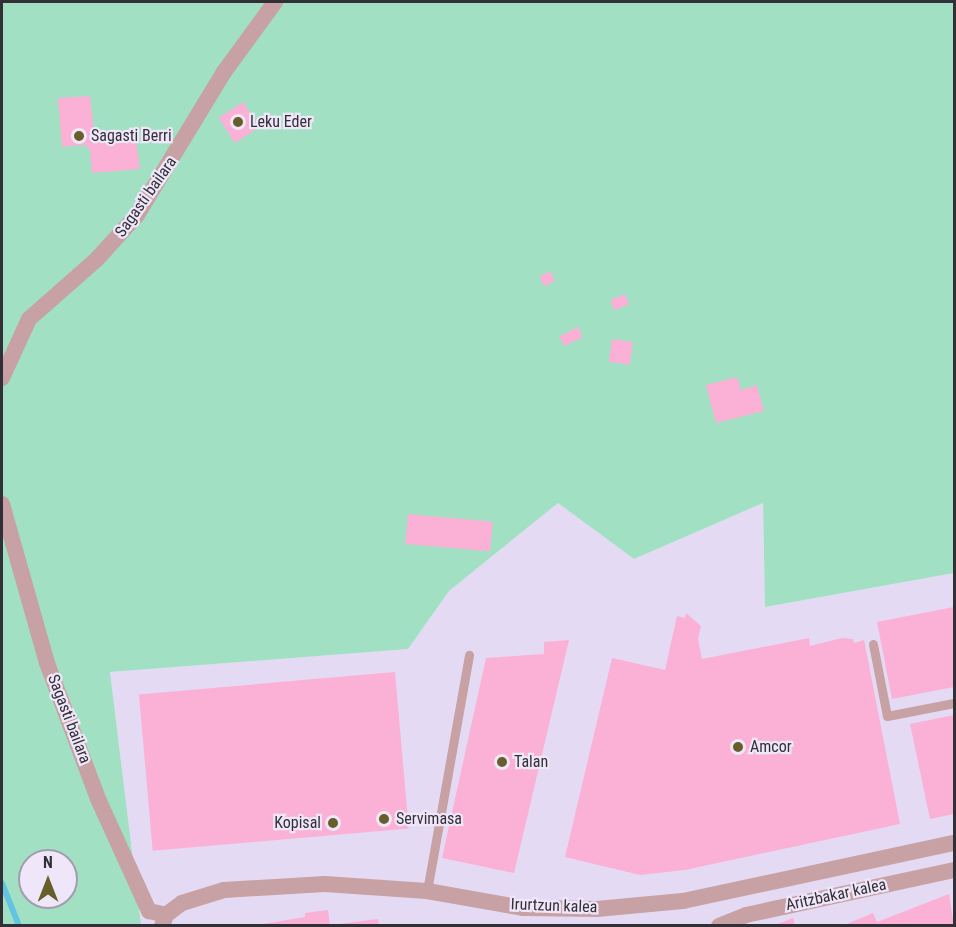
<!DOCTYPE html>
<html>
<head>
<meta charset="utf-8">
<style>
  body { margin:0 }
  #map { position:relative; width:956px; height:927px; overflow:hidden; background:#efe7f9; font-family:"Roboto Condensed",sans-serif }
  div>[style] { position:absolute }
  .built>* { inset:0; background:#e5daf3 }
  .green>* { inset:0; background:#a1e0c3 }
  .stream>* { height:6px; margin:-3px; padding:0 3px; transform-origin:3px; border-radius:3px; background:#63c4e1 }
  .building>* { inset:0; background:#fbb0d6; transform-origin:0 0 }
  .service>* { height:9px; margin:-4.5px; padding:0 4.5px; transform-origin:4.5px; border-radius:4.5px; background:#c7a1a3 }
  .minor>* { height:16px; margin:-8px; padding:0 8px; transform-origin:8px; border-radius:8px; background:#c7a1a3 }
  .dots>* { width:16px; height:16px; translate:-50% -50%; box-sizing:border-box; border:3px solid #efe7f9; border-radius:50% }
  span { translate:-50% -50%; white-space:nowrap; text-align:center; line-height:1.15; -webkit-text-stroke:4.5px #efe7f9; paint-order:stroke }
  .poi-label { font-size:16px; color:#322f36 }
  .left { translate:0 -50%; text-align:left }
  .right { translate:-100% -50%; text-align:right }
  .street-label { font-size:16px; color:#322f36 }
  .frame { position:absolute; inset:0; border:3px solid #322f36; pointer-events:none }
  .north { position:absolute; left:18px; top:849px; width:60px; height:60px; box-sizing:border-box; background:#efe7f9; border:2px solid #a39dab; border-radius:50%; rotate:0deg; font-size:16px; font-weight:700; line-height:24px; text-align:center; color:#322f36 }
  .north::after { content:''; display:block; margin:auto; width:21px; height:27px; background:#675f2b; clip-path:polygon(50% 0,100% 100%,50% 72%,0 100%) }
</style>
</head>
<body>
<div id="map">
  <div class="built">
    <div style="clip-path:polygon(558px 503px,634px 559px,763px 503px,765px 607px,954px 573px,954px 925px,141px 925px,110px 672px,408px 649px,449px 591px)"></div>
  </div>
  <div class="green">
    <div style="clip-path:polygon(evenodd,2px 2px,954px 2px,954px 573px,765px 607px,763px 503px,634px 559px,558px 503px,449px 591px,408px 649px,110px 672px,141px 925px,2px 926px,2px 2px,30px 861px,66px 861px,66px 897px,30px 897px,30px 861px)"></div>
  </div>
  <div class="stream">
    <div style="left:2px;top:883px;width:46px;rotate:68.4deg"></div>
  </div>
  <div class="building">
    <div style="clip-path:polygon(90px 96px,94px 133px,100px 137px,135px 134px,140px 169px,92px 173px,90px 150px,85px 145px,62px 147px,58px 98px)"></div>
    <div style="left:243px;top:102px;width:30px;height:29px;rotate:57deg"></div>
    <div style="left:550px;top:271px;width:11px;height:12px;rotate:63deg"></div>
    <div style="left:625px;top:294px;width:11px;height:16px;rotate:68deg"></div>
    <div style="left:578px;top:327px;width:11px;height:21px;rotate:63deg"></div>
    <div style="left:612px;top:339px;width:21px;height:23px;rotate:8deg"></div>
    <div style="clip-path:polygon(737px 377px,741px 390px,757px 385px,764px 411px,716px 423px,706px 385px)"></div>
    <div style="left:408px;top:514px;width:85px;height:30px;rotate:5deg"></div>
    <div style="clip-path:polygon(954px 607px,954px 687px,892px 699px,877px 622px)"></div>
    <div style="clip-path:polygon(686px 613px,701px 626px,698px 639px,702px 659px,809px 638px,810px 646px,842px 638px,853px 639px,854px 643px,864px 640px,900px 824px,685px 870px,640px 875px,565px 857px,612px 658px,665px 670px,677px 616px,685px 618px)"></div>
    <div style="clip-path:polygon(569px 640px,514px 873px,442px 858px,486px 658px,544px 654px,544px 642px)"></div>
    <div style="left:395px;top:672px;width:157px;height:257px;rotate:85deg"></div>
    <div style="clip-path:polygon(954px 715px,954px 814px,930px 819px,910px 724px)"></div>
    <div style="clip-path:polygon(949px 894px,954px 926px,842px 926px,873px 913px,877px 922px)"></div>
    <div style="clip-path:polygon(328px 910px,330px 926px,251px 926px,305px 917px,305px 913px)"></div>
    <div style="clip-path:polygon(793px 918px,795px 926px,775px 926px,775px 925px)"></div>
    <div style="clip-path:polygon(378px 919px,379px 926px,339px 926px,339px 924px)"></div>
  </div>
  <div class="service">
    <div style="left:873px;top:644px;width:73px;rotate:79deg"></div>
    <div style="left:887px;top:716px;width:68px;rotate:-11deg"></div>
    <div style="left:427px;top:891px;width:240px;rotate:-79.9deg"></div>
  </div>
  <div class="minor">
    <div style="left:2px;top:378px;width:65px;rotate:-65.4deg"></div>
    <div style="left:29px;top:319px;width:91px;rotate:-41.4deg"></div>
    <div style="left:97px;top:259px;width:59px;rotate:-47.7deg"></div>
    <div style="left:137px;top:215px;width:167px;rotate:-58.7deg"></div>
    <div style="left:224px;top:72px;width:87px;rotate:-53.9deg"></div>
    <div style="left:2px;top:504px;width:165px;rotate:74.2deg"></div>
    <div style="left:47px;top:663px;width:147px;rotate:69.4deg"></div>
    <div style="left:99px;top:801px;width:121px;rotate:65.6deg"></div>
    <div style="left:149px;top:911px;width:17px;rotate:13deg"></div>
    <div style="left:162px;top:926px;width:12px;rotate:-70deg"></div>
    <div style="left:166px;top:915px;width:20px;rotate:-37deg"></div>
    <div style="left:182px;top:903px;width:44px;rotate:-17.2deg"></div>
    <div style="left:224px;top:890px;width:101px;rotate:-3.4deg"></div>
    <div style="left:325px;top:884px;width:102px;rotate:3.9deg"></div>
    <div style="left:427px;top:891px;width:97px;rotate:10deg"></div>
    <div style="left:523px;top:908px;width:74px;rotate:0.8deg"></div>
    <div style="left:597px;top:909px;width:86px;rotate:-5.3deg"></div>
    <div style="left:683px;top:901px;width:277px;rotate:-12.1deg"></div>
    <div style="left:719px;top:926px;width:29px;rotate:-22deg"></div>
    <div style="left:746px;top:915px;width:213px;rotate:-12.2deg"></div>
  </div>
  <div class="dots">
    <div style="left:238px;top:122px;background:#675f2b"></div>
    <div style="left:79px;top:136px;background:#675f2b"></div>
    <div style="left:738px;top:747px;background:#675f2b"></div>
    <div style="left:502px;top:762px;background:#675f2b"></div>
    <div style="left:384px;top:819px;background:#675f2b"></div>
    <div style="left:333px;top:823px;background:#675f2b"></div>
  </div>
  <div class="poi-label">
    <span class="left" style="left:250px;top:122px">Leku Eder</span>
    <span class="left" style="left:91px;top:136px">Sagasti Berri</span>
    <span class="left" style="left:750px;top:747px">Amcor</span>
    <span class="left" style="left:514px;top:762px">Talan</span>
    <span class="left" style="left:396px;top:819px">Servimasa</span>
    <span class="right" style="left:321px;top:823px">Kopisal</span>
  </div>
  <div class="street-label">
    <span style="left:146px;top:197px;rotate:-55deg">Sagasti bailara</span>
    <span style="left:69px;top:719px;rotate:69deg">Sagasti bailara</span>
    <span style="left:836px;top:895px;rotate:-12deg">Aritzbakar kalea</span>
    <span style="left:554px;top:906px;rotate:2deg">Irurtzun kalea</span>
  </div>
  <div class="frame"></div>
  <div class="north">N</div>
</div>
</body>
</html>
